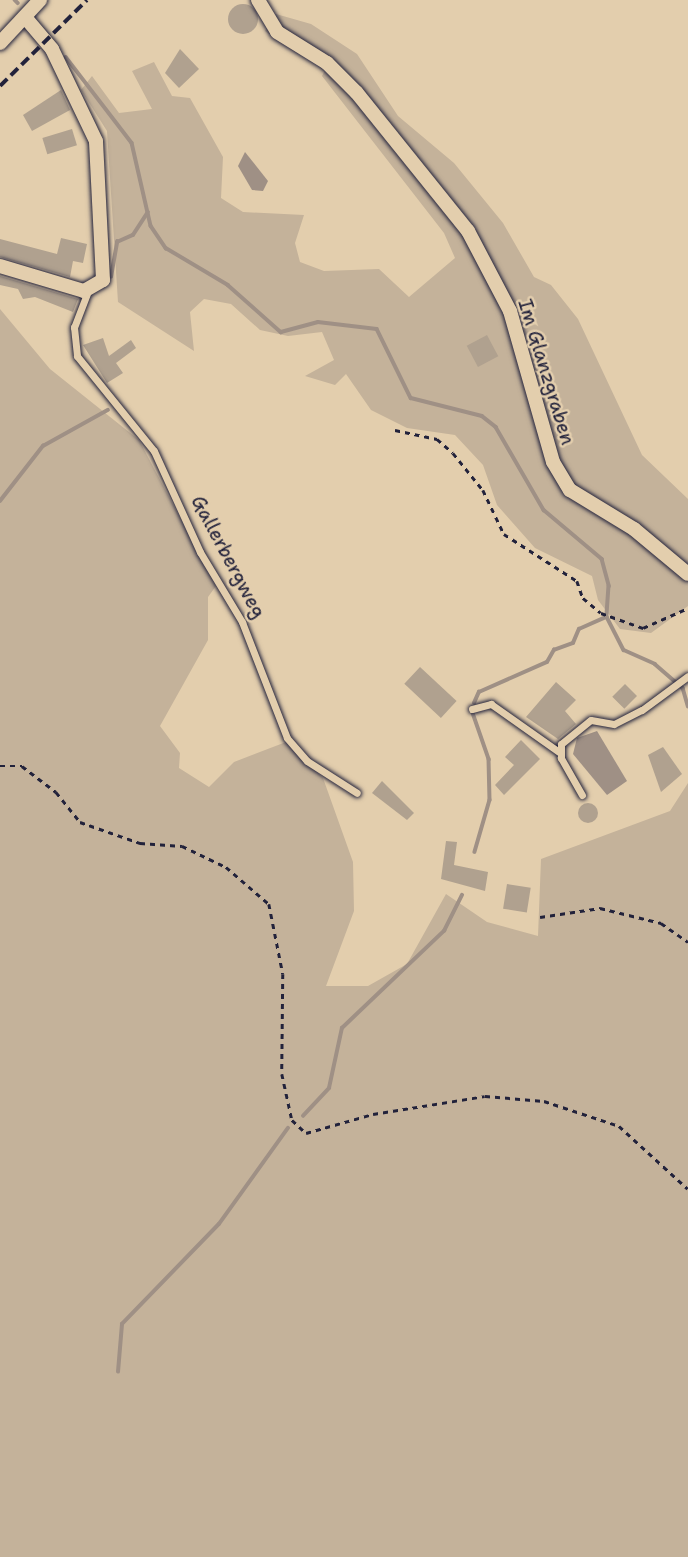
<!DOCTYPE html>
<html>
<head>
<meta charset="utf-8">
<style>
  body { margin:0 }
  #map { position:relative; width:688px; height:1557px; overflow:hidden; background:#e3cead; font-family:"Shantell Sans",sans-serif }
  div>[style] { position:absolute }
  .green>* { inset:0; background:#c4b29a }
  .water>* { inset:0; background:#9f9085 }
  .stream>* { height:3.5px; margin:-1.75px; padding:0 1.75px; transform-origin:1.75px; border-radius:1.75px; background:#9f9085 }
  .building>* { inset:0; background:#b0a18f; transform-origin:0 0 }
  .round { border-radius:50% }
  .path>* { height:2.5px; margin-top:-1.25px; transform-origin:0; background:repeating-linear-gradient(90deg,#22223b 0 5px,transparent 0 10px) }
  .roads { filter:drop-shadow(0 0 2px #22223b) drop-shadow(0 0 2px #22223b) }
  .service>* { height:7px; margin:-3.5px; padding:0 3.5px; transform-origin:3.5px; border-radius:3.5px; background:#e3cead }
  .minor>* { height:14px; margin:-7px; padding:0 7px; transform-origin:7px; border-radius:7px; background:#e3cead }
  .rail>* { height:3.5px; margin-top:-1.75px; transform-origin:0; background:repeating-linear-gradient(90deg,#22223b 0 10px,transparent 0 15px) }
  span { translate:-50% -50%; white-space:nowrap; text-align:center; line-height:1.15; -webkit-text-stroke:5px #e3cead; paint-order:stroke }
  .street-label { font-size:19px; color:#22223b }
</style>
</head>
<body>
<div id="map">
  <div class="green">
    <div style="clip-path:polygon(276px 14px,311px 24px,357px 54px,398px 116px,454px 163px,503px 223px,534px 277px,551px 285px,578px 319px,642px 455px,688px 499px,688px 606px,651px 633px,620px 629px,598px 600px,592px 576px,535px 548px,497px 505px,483px 465px,455px 435px,407px 428px,371px 410px,346px 374px,335px 385px,305px 376px,334px 360px,322px 332px,288px 336px,260px 330px,231px 304px,204px 299px,190px 312px,194px 351px,118px 302px,107px 131px,81px 90px,92px 76px,119px 113px,152px 109px,132px 71px,154px 62px,172px 96px,190px 98px,223px 157px,221px 198px,243px 212px,304px 215px,295px 243px,300px 262px,324px 271px,379px 269px,409px 297px,455px 258px,444px 233px,322px 76px,332px 58px,305px 41px,298px 54px,265px 31px)"></div>
    <div style="clip-path:polygon(0 309px,50px 369px,139px 440px,216px 586px,208px 597px,208px 640px,160px 726px,180px 753px,179px 768px,209px 787px,234px 762px,286px 742px,323px 778px,353px 862px,354px 911px,326px 986px,368px 986px,407px 964px,446px 894px,487px 922px,538px 936px,541px 859px,670px 811px,688px 783px,688px 1557px,0 1557px)"></div>
  </div>
  <div class="water">
    <div style="clip-path:polygon(245px 152px,268px 181px,263px 191px,252px 190px,238px 166px)"></div>
    <div style="clip-path:polygon(597px 731px,627px 781px,607px 795px,573px 754px,577px 738px)"></div>
  </div>
  <div class="stream">
    <div style="left:15px;top:0;width:4px;rotate:45deg"></div>
    <div style="left:66px;top:57px;width:108px;rotate:52.5deg"></div>
    <div style="left:132px;top:143px;width:85px;rotate:77.1deg"></div>
    <div style="left:151px;top:226px;width:27px;rotate:56deg"></div>
    <div style="left:166px;top:248px;width:72px;rotate:30.8deg"></div>
    <div style="left:228px;top:285px;width:71px;rotate:41.6deg"></div>
    <div style="left:281px;top:332px;width:38px;rotate:-15deg"></div>
    <div style="left:318px;top:322px;width:59px;rotate:6.8deg"></div>
    <div style="left:377px;top:329px;width:77px;rotate:63.8deg"></div>
    <div style="left:411px;top:398px;width:73px;rotate:14.2deg"></div>
    <div style="left:482px;top:416px;width:18px;rotate:38deg"></div>
    <div style="left:496px;top:427px;width:96px;rotate:60deg"></div>
    <div style="left:544px;top:510px;width:76px;rotate:40.2deg"></div>
    <div style="left:602px;top:559px;width:28px;rotate:75deg"></div>
    <div style="left:609px;top:586px;width:31px;rotate:94deg"></div>
    <div style="left:607px;top:617px;width:37px;rotate:63deg"></div>
    <div style="left:624px;top:650px;width:34px;rotate:24deg"></div>
    <div style="left:655px;top:664px;width:37px;rotate:41deg"></div>
    <div style="left:683px;top:688px;width:19px;rotate:74deg"></div>
    <div style="left:111px;top:277px;width:36px;rotate:-80deg"></div>
    <div style="left:117px;top:242px;width:17px;rotate:-24deg"></div>
    <div style="left:133px;top:235px;width:27px;rotate:-57deg"></div>
    <div style="left:0;top:501px;width:70px;rotate:-52deg"></div>
    <div style="left:43px;top:446px;width:74px;rotate:-29deg"></div>
    <div style="left:474px;top:703px;width:12px;rotate:-66deg"></div>
    <div style="left:479px;top:692px;width:74px;rotate:-23.8deg"></div>
    <div style="left:547px;top:662px;width:14px;rotate:-60deg"></div>
    <div style="left:554px;top:650px;width:20px;rotate:-20deg"></div>
    <div style="left:573px;top:643px;width:15px;rotate:-67deg"></div>
    <div style="left:579px;top:629px;width:30px;rotate:-24deg"></div>
    <div style="left:473px;top:713px;width:49px;rotate:70.8deg"></div>
    <div style="left:489px;top:759px;width:41px;rotate:88.6deg"></div>
    <div style="left:490px;top:800px;width:54px;rotate:106.1deg"></div>
    <div style="left:303px;top:1116px;width:38px;rotate:-47deg"></div>
    <div style="left:329px;top:1088px;width:61px;rotate:-77.8deg"></div>
    <div style="left:342px;top:1028px;width:141px;rotate:-43.6deg"></div>
    <div style="left:444px;top:931px;width:40px;rotate:-63.4deg"></div>
    <div style="left:118px;top:1372px;width:48px;rotate:-85.2deg"></div>
    <div style="left:122px;top:1324px;width:139px;rotate:-45.9deg"></div>
    <div style="left:219px;top:1224px;width:118px;rotate:-54.3deg"></div>
  </div>
  <div class="building">
    <div class="round" style="left:228px;top:4px;width:30px;height:30px"></div>
    <div style="clip-path:polygon(180px 49px,199px 69px,179px 88px,165px 73px)"></div>
    <div style="clip-path:polygon(61px 90px,70px 110px,32px 131px,23px 115px)"></div>
    <div style="left:72px;top:129px;width:17px;height:31px;rotate:73deg"></div>
    <div style="clip-path:polygon(61px 238px,87px 244px,83px 263px,73px 261px,70px 277px,0 257px,0 239px,57px 254px)"></div>
    <div style="clip-path:polygon(0 276px,78px 299px,73px 312px,35px 297px,23px 299px,18px 289px,0 285px)"></div>
    <div style="left:487px;top:335px;width:24px;height:23px;rotate:62deg"></div>
    <div style="clip-path:polygon(103px 338px,109px 356px,131px 340px,136px 348px,116px 363px,123px 373px,107px 383px,83px 345px)"></div>
    <div style="left:420px;top:667px;width:50px;height:23px;rotate:43deg"></div>
    <div style="clip-path:polygon(556px 682px,576px 700px,565px 711px,576px 724px,558px 739px,526px 717px)"></div>
    <div style="left:625px;top:684px;width:17px;height:18px;rotate:45deg"></div>
    <div style="clip-path:polygon(521px 740px,540px 759px,504px 795px,495px 785px,514px 765px,505px 757px)"></div>
    <div style="clip-path:polygon(663px 747px,682px 774px,661px 792px,648px 755px)"></div>
    <div style="clip-path:polygon(382px 781px,414px 813px,407px 820px,372px 793px)"></div>
    <div class="round" style="left:578px;top:803px;width:20px;height:20px"></div>
    <div style="clip-path:polygon(446px 841px,457px 842px,454px 865px,488px 872px,485px 891px,441px 879px)"></div>
    <div style="left:507px;top:884px;width:24px;height:25px;rotate:9deg"></div>
  </div>
  <div class="path">
    <div style="left:395px;top:430px;width:43px;rotate:12.1deg"></div>
    <div style="left:437px;top:439px;width:21px;rotate:41deg"></div>
    <div style="left:453px;top:453px;width:48px;rotate:51deg"></div>
    <div style="left:483px;top:490px;width:49px;rotate:64.5deg"></div>
    <div style="left:504px;top:534px;width:87px;rotate:32.8deg"></div>
    <div style="left:577px;top:581px;width:18px;rotate:71deg"></div>
    <div style="left:583px;top:598px;width:23px;rotate:40deg"></div>
    <div style="left:601px;top:613px;width:45px;rotate:19.7deg"></div>
    <div style="left:643px;top:628px;width:49px;rotate:-24deg"></div>
    <div style="left:0;top:766px;width:22px"></div>
    <div style="left:22px;top:766px;width:43px;rotate:37.4deg"></div>
    <div style="left:56px;top:792px;width:38px;rotate:51deg"></div>
    <div style="left:80px;top:822px;width:64px;rotate:19.3deg"></div>
    <div style="left:140px;top:843px;width:42px;rotate:4.1deg"></div>
    <div style="left:182px;top:846px;width:49px;rotate:25.5deg"></div>
    <div style="left:226px;top:867px;width:57px;rotate:40.7deg"></div>
    <div style="left:269px;top:904px;width:71px;rotate:78.7deg"></div>
    <div style="left:283px;top:974px;width:100px;rotate:90.6deg"></div>
    <div style="left:282px;top:1074px;width:47px;rotate:77.7deg"></div>
    <div style="left:292px;top:1120px;width:19px;rotate:43deg"></div>
    <div style="left:306px;top:1133px;width:70px;rotate:-15.8deg"></div>
    <div style="left:373px;top:1114px;width:113px;rotate:-9.1deg"></div>
    <div style="left:485px;top:1096px;width:59px;rotate:4.8deg"></div>
    <div style="left:544px;top:1101px;width:79px;rotate:18.4deg"></div>
    <div style="left:619px;top:1126px;width:93px;rotate:42.4deg"></div>
    <div style="left:540px;top:917px;width:61px;rotate:-8.5deg"></div>
    <div style="left:600px;top:908px;width:63px;rotate:13.8deg"></div>
    <div style="left:661px;top:923px;width:33px;rotate:35deg"></div>
  </div>
  <div class="roads">
    <div class="service">
      <div style="left:88px;top:291px;width:39px;rotate:111deg"></div>
      <div style="left:74px;top:327px;width:29px;rotate:84deg"></div>
      <div style="left:77px;top:356px;width:122px;rotate:51deg"></div>
      <div style="left:154px;top:451px;width:111px;rotate:65.5deg"></div>
      <div style="left:200px;top:552px;width:82px;rotate:59deg"></div>
      <div style="left:242px;top:622px;width:124px;rotate:68.8deg"></div>
      <div style="left:287px;top:738px;width:30px;rotate:49deg"></div>
      <div style="left:307px;top:761px;width:59px;rotate:32.6deg"></div>
      <div style="left:472px;top:709px;width:20px;rotate:-15deg"></div>
      <div style="left:491px;top:704px;width:83px;rotate:35.2deg"></div>
      <div style="left:582px;top:795px;width:43px;rotate:-119.6deg"></div>
      <div style="left:561px;top:758px;width:14px;rotate:-90deg"></div>
      <div style="left:561px;top:744px;width:38px;rotate:-39deg"></div>
      <div style="left:591px;top:720px;width:23px;rotate:10deg"></div>
      <div style="left:614px;top:724px;width:31px;rotate:-27deg"></div>
      <div style="left:642px;top:710px;width:57px;rotate:-36.5deg"></div>
    </div>
    <div class="minor">
      <div style="left:258px;top:0;width:37px;rotate:59deg"></div>
      <div style="left:277px;top:32px;width:59px;rotate:31.8deg"></div>
      <div style="left:327px;top:63px;width:42px;rotate:45deg"></div>
      <div style="left:357px;top:93px;width:177px;rotate:51.2deg"></div>
      <div style="left:468px;top:231px;width:90px;rotate:62.3deg"></div>
      <div style="left:510px;top:311px;width:157px;rotate:74.1deg"></div>
      <div style="left:553px;top:462px;width:33px;rotate:59deg"></div>
      <div style="left:570px;top:490px;width:75px;rotate:31.4deg"></div>
      <div style="left:634px;top:529px;width:70px;rotate:39.8deg"></div>
      <div style="left:0;top:43px;width:59px;rotate:-47.1deg"></div>
      <div style="left:0;top:266px;width:88px;rotate:16.6deg"></div>
      <div style="left:84px;top:291px;width:22px;rotate:-30deg"></div>
      <div style="left:103px;top:280px;width:139px;rotate:-92.9deg"></div>
      <div style="left:96px;top:141px;width:102px;rotate:-115.6deg"></div>
      <div style="left:52px;top:49px;width:42px;rotate:-130.2deg"></div>
    </div>
  </div>
  <div class="rail">
    <div style="left:0;top:86px;width:122px;rotate:-44.7deg"></div>
  </div>
  <div class="street-label">
    <span style="left:546px;top:372px;rotate:73deg">Im Glanzgraben</span>
    <span style="left:228px;top:557px;rotate:62deg">Gallerbergweg</span>
  </div>
</div>
</body>
</html>
